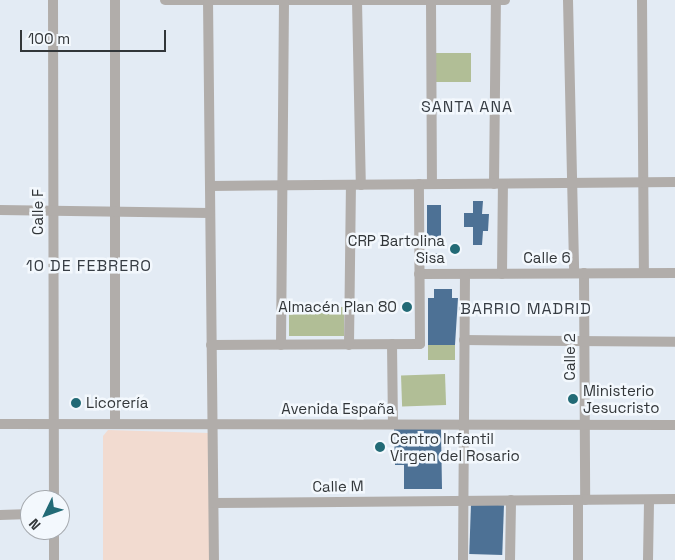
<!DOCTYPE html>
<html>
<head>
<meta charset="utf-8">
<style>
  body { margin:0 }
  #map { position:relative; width:675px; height:560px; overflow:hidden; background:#e3ebf4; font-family:"Space Grotesk",sans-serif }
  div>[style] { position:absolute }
  .education>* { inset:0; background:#f2dbd0 }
  .green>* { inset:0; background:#b1be96; transform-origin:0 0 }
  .building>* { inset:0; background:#4d7195; transform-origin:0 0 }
  .minor>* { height:10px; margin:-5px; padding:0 5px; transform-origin:5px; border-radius:5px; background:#b1adaa }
  .dots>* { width:14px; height:14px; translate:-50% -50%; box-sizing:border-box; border:2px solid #f3f8fd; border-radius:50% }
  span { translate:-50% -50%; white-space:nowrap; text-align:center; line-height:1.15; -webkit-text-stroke:5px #f3f8fd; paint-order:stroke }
  .street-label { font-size:15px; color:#323639 }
  .poi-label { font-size:15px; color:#323639 }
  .right { translate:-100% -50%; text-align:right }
  .left { translate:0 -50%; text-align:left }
  .neighbourhood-label { font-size:16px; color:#373d44; letter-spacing:1px }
  .north { position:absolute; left:20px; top:490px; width:50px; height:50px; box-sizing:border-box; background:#f3f8fd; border:1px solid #a6aaaf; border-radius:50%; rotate:228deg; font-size:14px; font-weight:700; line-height:20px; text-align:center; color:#323639 }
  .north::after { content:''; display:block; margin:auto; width:18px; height:22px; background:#226a76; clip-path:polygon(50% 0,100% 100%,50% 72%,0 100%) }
  .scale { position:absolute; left:20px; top:30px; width:146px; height:22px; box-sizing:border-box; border:2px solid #323639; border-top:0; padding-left:6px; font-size:15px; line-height:18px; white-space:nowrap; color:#323639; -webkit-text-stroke:4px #f3f8fd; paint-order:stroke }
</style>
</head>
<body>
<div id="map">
  <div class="education">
    <div style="clip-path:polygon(108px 430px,209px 433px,210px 560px,103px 560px,103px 436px)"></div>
  </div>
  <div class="green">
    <div style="left:428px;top:53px;width:43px;height:29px"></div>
    <div style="left:344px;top:307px;width:29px;height:55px;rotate:90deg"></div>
    <div style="left:428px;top:345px;width:27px;height:15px"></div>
    <div style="left:445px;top:374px;width:31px;height:44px;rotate:88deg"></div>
  </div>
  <div class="building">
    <div style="clip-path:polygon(473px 201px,483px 201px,482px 214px,489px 214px,488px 231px,483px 231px,482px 245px,473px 245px,473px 227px,464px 227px,464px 213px,473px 213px)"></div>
    <div style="left:427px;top:205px;width:14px;height:34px"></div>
    <div style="left:428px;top:253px;width:14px;height:10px;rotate:4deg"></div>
    <div style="clip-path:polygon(434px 289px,452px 289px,452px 298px,458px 298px,455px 345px,428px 345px,428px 298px,434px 298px)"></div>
    <div style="clip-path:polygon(394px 428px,441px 428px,442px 489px,404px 489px,404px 465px,395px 465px)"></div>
    <div style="left:471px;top:504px;width:33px;height:50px;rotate:2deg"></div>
  </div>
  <div class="minor">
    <div style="left:53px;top:0;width:500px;rotate:89.89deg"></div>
    <div style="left:115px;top:0;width:424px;rotate:90deg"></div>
    <div style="left:165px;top:0;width:340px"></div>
    <div style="left:208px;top:0;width:560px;rotate:89.39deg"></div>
    <div style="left:568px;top:0;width:273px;rotate:88.7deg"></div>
    <div style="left:642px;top:0;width:273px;rotate:89.6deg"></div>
    <div style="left:357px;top:1px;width:184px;rotate:88.8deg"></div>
    <div style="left:431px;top:1px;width:183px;rotate:89.7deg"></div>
    <div style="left:494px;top:184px;width:184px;rotate:-89.4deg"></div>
    <div style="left:210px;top:186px;width:465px;rotate:-0.5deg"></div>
    <div style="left:0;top:210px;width:210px;rotate:0.8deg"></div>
    <div style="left:584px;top:273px;width:227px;rotate:89.7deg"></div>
    <div style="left:419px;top:274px;width:256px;rotate:-0.2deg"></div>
    <div style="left:502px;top:274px;width:90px;rotate:-89.4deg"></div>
    <div style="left:464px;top:340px;width:211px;rotate:0.5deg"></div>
    <div style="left:392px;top:344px;width:80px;rotate:89.3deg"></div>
    <div style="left:211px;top:345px;width:209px;rotate:-0.3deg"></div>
    <div style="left:420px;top:344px;width:160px;rotate:-90.4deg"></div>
    <div style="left:281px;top:345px;width:344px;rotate:-89.5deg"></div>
    <div style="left:349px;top:345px;width:160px;rotate:-89.3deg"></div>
    <div style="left:0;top:424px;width:675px;rotate:0.08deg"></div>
    <div style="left:214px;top:503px;width:461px;rotate:-0.5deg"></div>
    <div style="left:0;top:515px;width:30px;rotate:-2deg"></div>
    <div style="left:54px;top:530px;width:30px;rotate:90deg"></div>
    <div style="left:463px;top:560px;width:286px;rotate:-89.6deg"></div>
    <div style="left:510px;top:560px;width:60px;rotate:-89deg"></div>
    <div style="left:578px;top:560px;width:60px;rotate:-90deg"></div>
    <div style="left:648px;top:560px;width:60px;rotate:-89deg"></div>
  </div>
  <div class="dots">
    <div style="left:455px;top:249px;background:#226a76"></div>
    <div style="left:407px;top:307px;background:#226a76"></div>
    <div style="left:573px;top:399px;background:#226a76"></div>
    <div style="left:76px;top:403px;background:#226a76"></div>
    <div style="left:380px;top:447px;background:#226a76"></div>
  </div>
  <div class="street-label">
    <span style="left:38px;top:212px;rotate:-90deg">Calle F</span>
    <span style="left:547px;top:258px">Calle 6</span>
    <span style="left:570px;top:357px;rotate:-90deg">Calle 2</span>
    <span style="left:338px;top:409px">Avenida España</span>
    <span style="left:338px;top:486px;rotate:-1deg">Calle M</span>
  </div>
  <div class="poi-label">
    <span class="right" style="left:445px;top:249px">CRP Bartolina<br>Sisa</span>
    <span class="right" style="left:397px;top:307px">Almacén Plan 80</span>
    <span class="left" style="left:583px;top:399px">Ministerio<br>Jesucristo</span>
    <span class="left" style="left:86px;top:403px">Licorería</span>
    <span class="left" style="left:390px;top:447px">Centro Infantil<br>Virgen del Rosario</span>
  </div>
  <div class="neighbourhood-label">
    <span style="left:467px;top:107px">SANTA ANA</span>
    <span style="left:89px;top:266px">10 DE FEBRERO</span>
    <span style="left:526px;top:309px">BARRIO MADRID</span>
  </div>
  <div class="north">N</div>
  <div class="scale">100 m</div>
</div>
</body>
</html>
